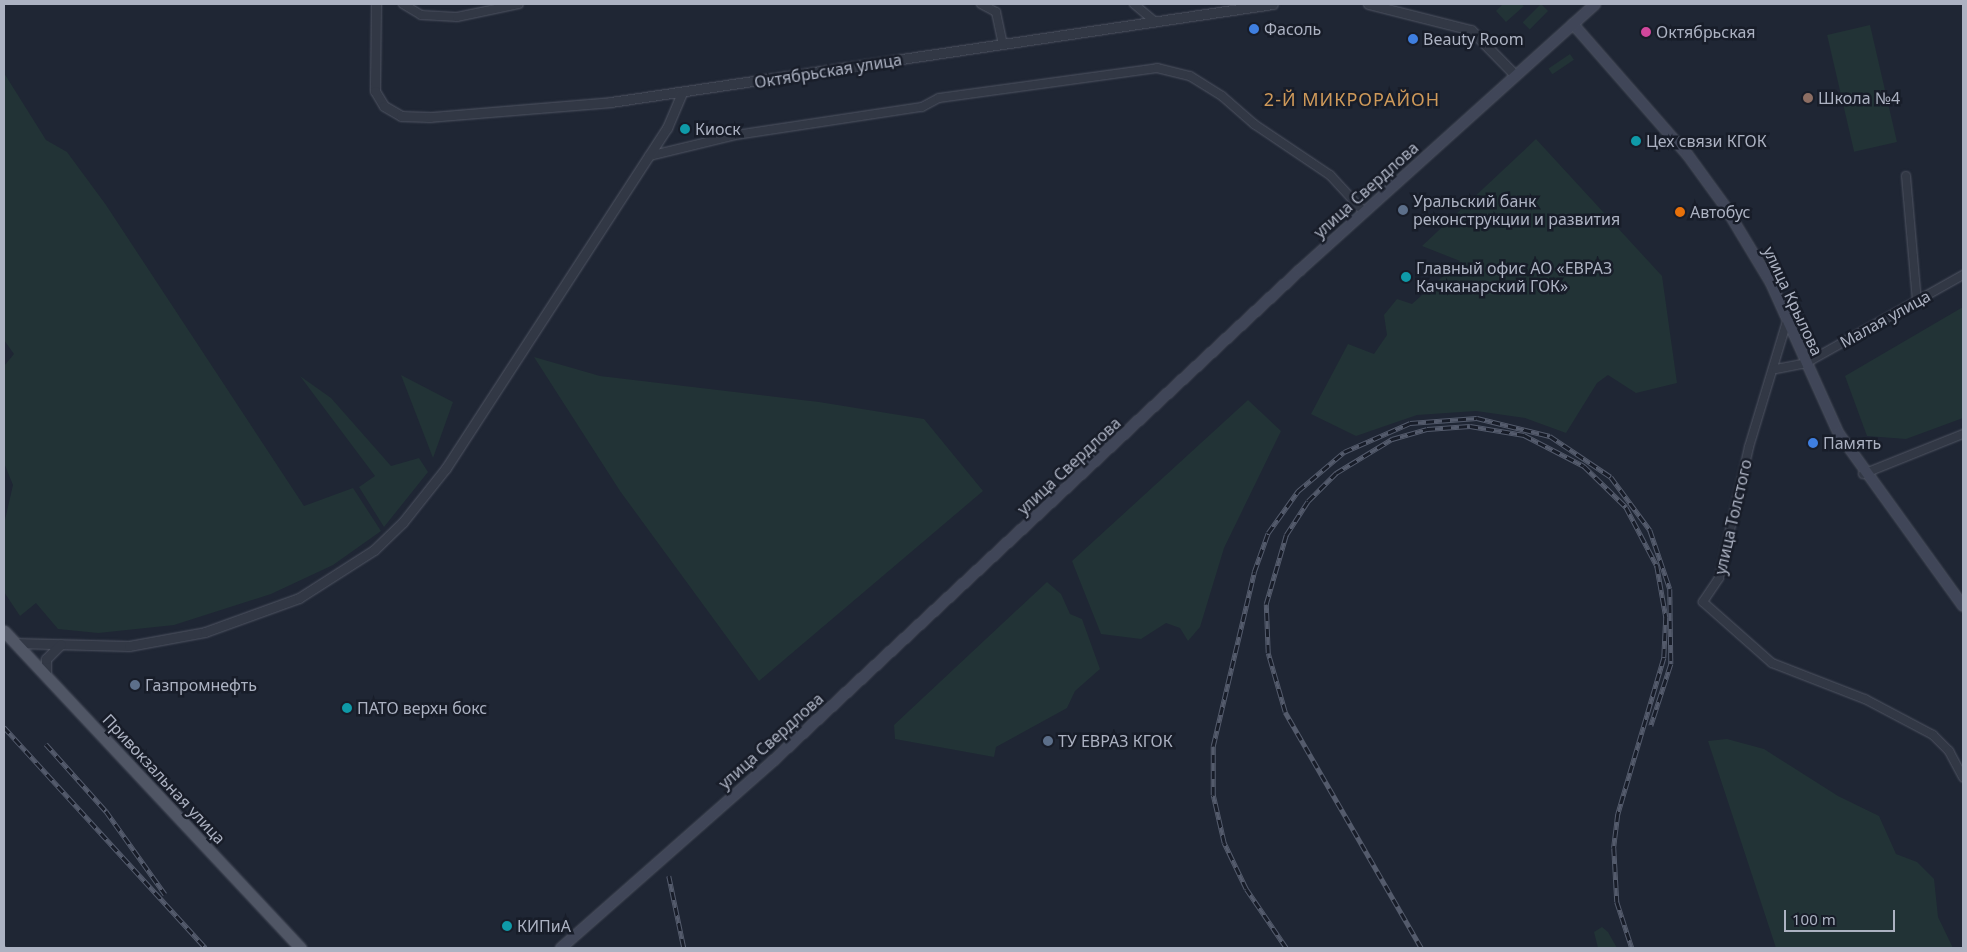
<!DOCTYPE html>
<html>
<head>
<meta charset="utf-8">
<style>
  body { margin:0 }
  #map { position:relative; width:1967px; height:952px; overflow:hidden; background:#1f2634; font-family:"Noto Sans",sans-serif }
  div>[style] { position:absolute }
  .green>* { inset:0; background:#223336; transform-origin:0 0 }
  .roads { filter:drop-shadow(0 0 1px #505563) drop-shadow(0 0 1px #505563) }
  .minor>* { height:8px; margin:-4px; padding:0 4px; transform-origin:4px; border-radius:4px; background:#323845 }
  .tertiary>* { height:9px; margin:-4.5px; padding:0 4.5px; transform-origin:4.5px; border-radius:4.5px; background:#323845 }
  .secondary>* { height:10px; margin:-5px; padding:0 5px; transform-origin:5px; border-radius:5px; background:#404658 }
  .primary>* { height:11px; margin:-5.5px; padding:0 5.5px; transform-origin:5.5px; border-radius:5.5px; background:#505665 }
  .rail>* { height:4.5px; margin-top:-2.25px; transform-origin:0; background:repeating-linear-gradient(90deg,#181d29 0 8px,#545b6c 0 16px); box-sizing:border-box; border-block:1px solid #545b6c }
  .dots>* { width:14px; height:14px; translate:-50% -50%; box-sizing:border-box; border:2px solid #181d29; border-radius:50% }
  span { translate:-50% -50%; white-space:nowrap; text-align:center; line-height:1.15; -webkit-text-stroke:5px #181d29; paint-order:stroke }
  .poi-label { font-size:16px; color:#acb2c2 }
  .left { translate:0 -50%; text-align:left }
  .street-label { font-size:16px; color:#acb2c2 }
  .neighbourhood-label { font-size:18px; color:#cf9a5a; letter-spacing:1px }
  .frame { position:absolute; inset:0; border:5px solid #acb2c2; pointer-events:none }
  .scale { position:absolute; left:1784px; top:910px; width:111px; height:22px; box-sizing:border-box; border:2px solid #acb2c2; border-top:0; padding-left:6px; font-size:15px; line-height:18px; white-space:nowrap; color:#acb2c2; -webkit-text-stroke:4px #181d29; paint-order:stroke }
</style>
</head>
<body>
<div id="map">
  <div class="green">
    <div style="clip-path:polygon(1503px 4px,1521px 4px,1524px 6px,1506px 22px,1496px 11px)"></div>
    <div style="left:1541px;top:4px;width:10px;height:26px;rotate:45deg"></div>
    <div style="left:1870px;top:25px;width:120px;height:44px;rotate:77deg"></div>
    <div style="left:1570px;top:54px;width:7px;height:26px;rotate:56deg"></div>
    <div style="clip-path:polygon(4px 73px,46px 140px,67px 152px,106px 205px,304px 506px,353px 488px,381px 531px,333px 565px,271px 594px,174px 625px,98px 633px,58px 629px,36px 603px,20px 616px,4px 592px,4px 524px,13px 485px,4px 463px,4px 366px,14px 354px,4px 340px)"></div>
    <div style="clip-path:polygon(1536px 139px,1662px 276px,1677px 383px,1636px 393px,1608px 375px,1597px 383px,1566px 433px,1525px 418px,1476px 411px,1417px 415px,1356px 436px,1311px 414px,1348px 344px,1374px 354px,1387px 335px,1384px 315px,1397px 299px,1412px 304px,1460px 261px,1422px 246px)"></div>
    <div style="clip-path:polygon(1963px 307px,1963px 418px,1906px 439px,1867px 436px,1845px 376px)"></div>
    <div style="clip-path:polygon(534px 357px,600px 376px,819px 402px,924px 419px,983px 491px,759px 681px,620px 491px)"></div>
    <div style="clip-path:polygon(401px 375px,453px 402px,433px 458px)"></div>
    <div style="clip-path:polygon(300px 376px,331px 398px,391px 466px,419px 458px,428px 472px,384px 527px,359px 487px,375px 476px)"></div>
    <div style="clip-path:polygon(1248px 400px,1281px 431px,1224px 548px,1200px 627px,1188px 641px,1180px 628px,1166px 623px,1141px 639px,1101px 634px,1072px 561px)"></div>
    <div style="clip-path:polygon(1047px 582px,1061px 594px,1070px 614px,1082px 619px,1100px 669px,1075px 691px,1067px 708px,996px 747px,994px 757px,895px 739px,894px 725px)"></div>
    <div style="clip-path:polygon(1727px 739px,1764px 749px,1838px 796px,1879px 816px,1896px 854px,1917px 862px,1934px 879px,1938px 917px,1953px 948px,1776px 948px,1708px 741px)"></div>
    <div style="clip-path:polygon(1602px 927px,1608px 932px,1617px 948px,1598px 948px,1594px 932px)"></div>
  </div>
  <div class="roads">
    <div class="minor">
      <div style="left:403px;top:4px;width:21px;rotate:31deg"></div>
      <div style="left:421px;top:15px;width:36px;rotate:3deg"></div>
      <div style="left:457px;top:17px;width:63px;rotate:-11.8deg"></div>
      <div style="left:981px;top:4px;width:17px;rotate:28deg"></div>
      <div style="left:996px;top:12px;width:33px;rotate:78deg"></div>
      <div style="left:1134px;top:4px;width:26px;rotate:40deg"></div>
      <div style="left:649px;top:156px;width:89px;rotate:-13.6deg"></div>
      <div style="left:736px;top:135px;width:188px;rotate:-8.6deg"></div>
      <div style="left:922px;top:107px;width:19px;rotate:-28deg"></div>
      <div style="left:939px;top:98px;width:220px;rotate:-7.8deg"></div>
      <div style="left:1157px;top:68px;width:34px;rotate:14deg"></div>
      <div style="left:1190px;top:76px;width:38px;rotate:32deg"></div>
      <div style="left:1222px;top:96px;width:43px;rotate:41.2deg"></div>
      <div style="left:1254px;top:124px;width:92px;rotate:33.9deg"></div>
      <div style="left:1330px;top:175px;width:50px;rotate:47.4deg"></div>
      <div style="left:1906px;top:176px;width:125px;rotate:85deg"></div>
      <div style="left:1787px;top:321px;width:132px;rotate:106.8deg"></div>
      <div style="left:1749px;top:447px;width:134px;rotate:102.9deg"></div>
      <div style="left:1719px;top:578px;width:29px;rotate:124deg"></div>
      <div style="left:1703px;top:602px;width:92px;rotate:41.5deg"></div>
      <div style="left:1772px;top:663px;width:100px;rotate:21.2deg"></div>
      <div style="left:1865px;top:699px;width:77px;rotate:27.9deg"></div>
      <div style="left:1933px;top:735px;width:23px;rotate:45deg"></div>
      <div style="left:1949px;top:751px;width:30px;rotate:62deg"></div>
      <div style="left:1776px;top:369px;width:31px;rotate:-11deg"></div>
      <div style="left:1806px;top:363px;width:180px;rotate:-29.3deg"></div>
      <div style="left:1863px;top:474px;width:108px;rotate:-21.8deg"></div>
    </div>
    <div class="tertiary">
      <div style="left:376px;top:4px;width:87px;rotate:90.7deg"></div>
      <div style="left:375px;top:91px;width:17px;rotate:59deg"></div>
      <div style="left:384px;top:106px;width:20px;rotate:30deg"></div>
      <div style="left:401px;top:116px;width:29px;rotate:2deg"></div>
      <div style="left:430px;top:117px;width:182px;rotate:-4.7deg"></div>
      <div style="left:611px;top:102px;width:669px;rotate:-8.42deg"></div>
      <div style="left:1368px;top:4px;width:106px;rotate:14.2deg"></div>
      <div style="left:1471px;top:30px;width:63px;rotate:45.6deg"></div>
      <div style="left:15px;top:643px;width:114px;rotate:1.5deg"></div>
      <div style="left:129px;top:646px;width:77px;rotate:-10.4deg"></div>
      <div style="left:205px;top:632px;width:100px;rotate:-19.9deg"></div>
      <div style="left:299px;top:598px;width:89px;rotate:-32.6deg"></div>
      <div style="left:374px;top:550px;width:40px;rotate:-44deg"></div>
      <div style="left:403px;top:522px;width:69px;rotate:-51.5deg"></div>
      <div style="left:446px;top:468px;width:406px;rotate:-57deg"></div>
      <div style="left:667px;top:128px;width:38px;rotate:-67deg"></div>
      <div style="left:46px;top:677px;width:18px;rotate:-90deg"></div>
      <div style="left:46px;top:659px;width:21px;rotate:-45deg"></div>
    </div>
    <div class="secondary">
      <div style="left:1573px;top:24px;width:173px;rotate:48.8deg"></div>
      <div style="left:1687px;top:154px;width:63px;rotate:54deg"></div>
      <div style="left:1724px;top:205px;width:91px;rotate:58.9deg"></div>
      <div style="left:1771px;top:283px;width:166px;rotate:65.8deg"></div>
      <div style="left:1839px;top:434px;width:212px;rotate:54.2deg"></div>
      <div style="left:561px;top:948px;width:283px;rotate:-41.4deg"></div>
      <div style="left:773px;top:761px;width:720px;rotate:-42.97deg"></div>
      <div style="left:1300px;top:270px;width:397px;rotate:-42deg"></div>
    </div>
    <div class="primary">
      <div style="left:4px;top:631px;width:434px;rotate:46.9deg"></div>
    </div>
  </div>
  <div class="rail">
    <div style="left:4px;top:727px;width:299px;rotate:47.6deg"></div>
    <div style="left:46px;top:744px;width:90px;rotate:48.2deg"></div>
    <div style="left:106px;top:811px;width:102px;rotate:54.6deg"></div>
    <div style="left:669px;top:876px;width:74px;rotate:78.2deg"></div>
    <div style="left:4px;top:947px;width:1px;rotate:45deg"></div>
    <div style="left:1286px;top:948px;width:71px;rotate:-124.1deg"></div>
    <div style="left:1246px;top:889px;width:51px;rotate:-115.6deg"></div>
    <div style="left:1224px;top:843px;width:49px;rotate:-102.9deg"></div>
    <div style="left:1213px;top:795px;width:49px;rotate:-90deg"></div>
    <div style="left:1213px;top:746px;width:179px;rotate:-76.7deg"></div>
    <div style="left:1254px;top:572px;width:41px;rotate:-70.3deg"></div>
    <div style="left:1268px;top:533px;width:52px;rotate:-54.5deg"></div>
    <div style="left:1298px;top:491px;width:60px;rotate:-40.3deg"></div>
    <div style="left:1344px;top:452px;width:72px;rotate:-23.7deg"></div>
    <div style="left:1410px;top:423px;width:67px;rotate:-4.3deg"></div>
    <div style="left:1477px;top:418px;width:75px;rotate:13.9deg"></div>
    <div style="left:1550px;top:436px;width:73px;rotate:33.9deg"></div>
    <div style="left:1611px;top:477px;width:66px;rotate:53.7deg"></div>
    <div style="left:1650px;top:530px;width:62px;rotate:71.3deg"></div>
    <div style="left:1670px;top:589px;width:75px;rotate:89.2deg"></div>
    <div style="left:1671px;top:664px;width:65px;rotate:107.9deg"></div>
    <div style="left:1421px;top:948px;width:272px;rotate:-120deg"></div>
    <div style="left:1285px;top:712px;width:61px;rotate:-106.1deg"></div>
    <div style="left:1268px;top:653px;width:49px;rotate:-92.3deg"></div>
    <div style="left:1266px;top:604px;width:72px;rotate:-73.8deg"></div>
    <div style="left:1286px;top:535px;width:40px;rotate:-57.1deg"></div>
    <div style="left:1308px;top:501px;width:40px;rotate:-45deg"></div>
    <div style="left:1336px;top:473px;width:66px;rotate:-31.3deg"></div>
    <div style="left:1392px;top:439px;width:36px;rotate:-16deg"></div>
    <div style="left:1427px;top:429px;width:43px;rotate:-4deg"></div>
    <div style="left:1470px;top:426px;width:55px;rotate:9.5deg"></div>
    <div style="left:1524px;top:435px;width:68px;rotate:27.3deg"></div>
    <div style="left:1584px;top:466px;width:59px;rotate:44.3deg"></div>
    <div style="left:1626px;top:507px;width:67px;rotate:62.3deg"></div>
    <div style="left:1657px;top:566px;width:52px;rotate:80deg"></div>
    <div style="left:1666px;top:617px;width:41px;rotate:92.8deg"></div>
    <div style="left:1664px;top:658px;width:163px;rotate:106.4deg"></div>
    <div style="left:1618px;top:814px;width:34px;rotate:97deg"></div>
    <div style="left:1614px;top:848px;width:54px;rotate:86.8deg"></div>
    <div style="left:1617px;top:902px;width:48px;rotate:71.9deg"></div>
  </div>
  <div class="dots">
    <div style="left:1254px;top:29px;background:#3f7fe0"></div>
    <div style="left:1646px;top:32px;background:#d1479c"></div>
    <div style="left:1413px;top:39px;background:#3f7fe0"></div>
    <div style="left:1808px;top:98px;background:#8d6e63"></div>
    <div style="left:685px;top:129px;background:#0f9aa8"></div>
    <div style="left:1636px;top:141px;background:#0f9aa8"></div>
    <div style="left:1403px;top:210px;background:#5c6f8a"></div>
    <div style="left:1680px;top:212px;background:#e8710a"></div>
    <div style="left:1406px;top:277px;background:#0f9aa8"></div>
    <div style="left:1813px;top:443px;background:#3f7fe0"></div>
    <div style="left:135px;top:685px;background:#5c6f8a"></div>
    <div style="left:347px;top:708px;background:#0f9aa8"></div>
    <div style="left:1048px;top:741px;background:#5c6f8a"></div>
    <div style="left:507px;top:926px;background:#0f9aa8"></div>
  </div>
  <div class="poi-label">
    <span class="left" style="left:1264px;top:29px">Фасоль</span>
    <span class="left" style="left:1656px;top:32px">Октябрьская</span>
    <span class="left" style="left:1423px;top:39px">Beauty Room</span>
    <span class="left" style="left:1818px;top:98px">Школа №4</span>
    <span class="left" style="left:695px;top:129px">Киоск</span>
    <span class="left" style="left:1646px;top:141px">Цех связи КГОК</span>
    <span class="left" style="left:1413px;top:210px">Уральский банк<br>реконструкции и развития</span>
    <span class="left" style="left:1690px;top:212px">Автобус</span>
    <span class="left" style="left:1416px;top:277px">Главный офис АО «ЕВРАЗ<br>Качканарский ГОК»</span>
    <span class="left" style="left:1823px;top:443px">Память</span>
    <span class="left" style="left:145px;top:685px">Газпромнефть</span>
    <span class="left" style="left:357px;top:708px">ПАТО верхн бокс</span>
    <span class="left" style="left:1058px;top:741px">ТУ ЕВРАЗ КГОК</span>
    <span class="left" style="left:517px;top:926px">КИПиА</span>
  </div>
  <div class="street-label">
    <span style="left:828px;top:71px;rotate:-9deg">Октябрьская улица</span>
    <span style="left:1366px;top:190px;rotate:-42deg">улица Свердлова</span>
    <span style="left:1793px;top:301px;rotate:65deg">улица Крылова</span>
    <span style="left:1885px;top:319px;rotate:-29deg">Малая улица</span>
    <span style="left:1069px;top:466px;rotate:-43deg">улица Свердлова</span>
    <span style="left:1733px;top:517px;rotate:-77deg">улица Толстого</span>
    <span style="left:771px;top:741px;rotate:-42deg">улица Свердлова</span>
    <span style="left:164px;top:779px;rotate:47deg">Привокзальная улица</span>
  </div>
  <div class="neighbourhood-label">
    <span style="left:1352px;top:99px">2-Й МИКРОРАЙОН</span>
  </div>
  <div class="frame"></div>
  <div class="scale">100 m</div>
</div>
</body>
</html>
